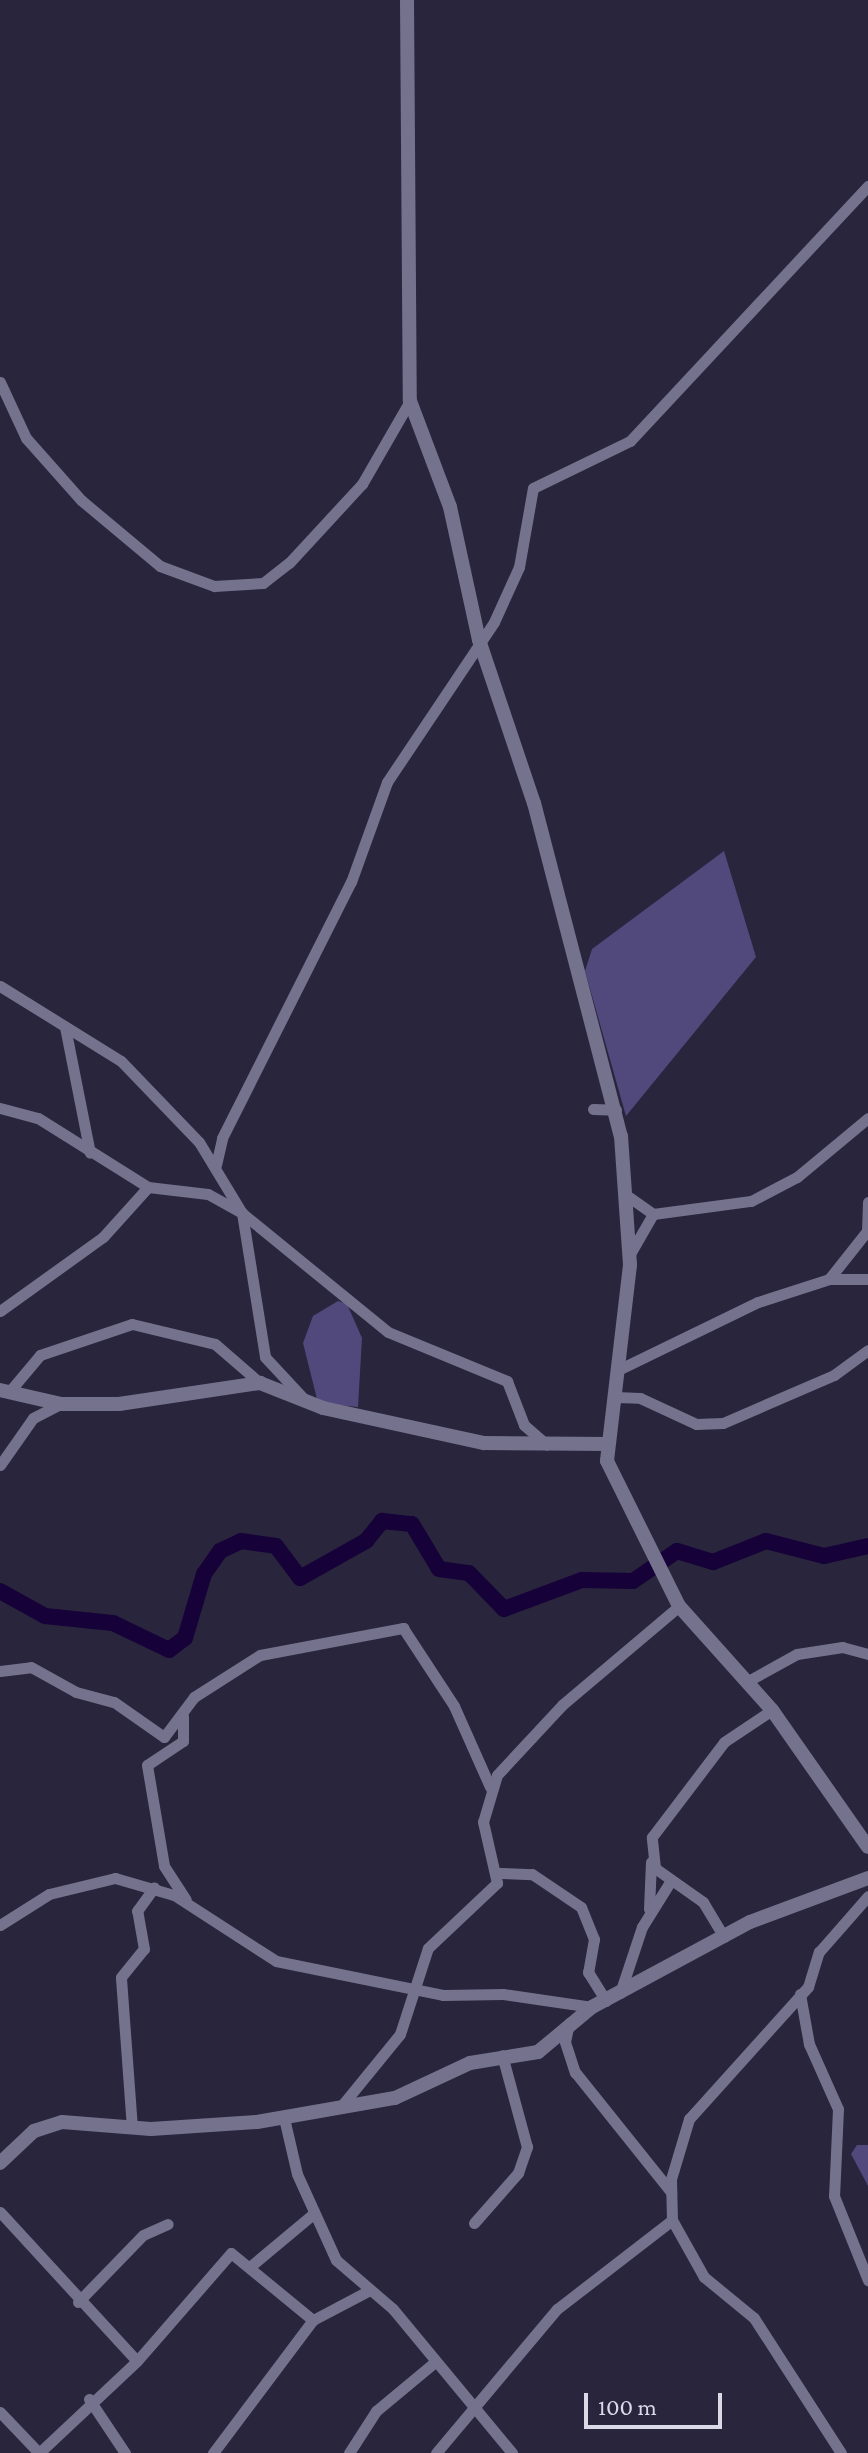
<!DOCTYPE html>
<html>
<head>
<meta charset="utf-8">
<style>
  body { margin:0 }
  #map { position:relative; width:868px; height:2453px; overflow:hidden; background:#28253c; font-family:"Crimson Pro",serif }
  div>[style] { position:absolute }
  .green>* { inset:0; background:#51497c }
  .river>* { height:16px; margin:-8px; padding:0 8px; transform-origin:8px; border-radius:8px; background:#160239 }
  .minor>* { height:11px; margin:-5.5px; padding:0 5.5px; transform-origin:5.5px; border-radius:5.5px; background:#75728e }
  .tertiary>* { height:14px; margin:-7px; padding:0 7px; transform-origin:7px; border-radius:7px; background:#75728e }
  span { translate:-50% -50%; white-space:nowrap; text-align:center; line-height:1.15; -webkit-text-stroke:8px #28253c; paint-order:stroke }
  .scale { position:absolute; left:584px; top:2393px; width:138px; height:36px; box-sizing:border-box; border:4px solid #dad9e8; border-top:0; padding-left:10px; font-size:24px; line-height:28px; white-space:nowrap; color:#dad9e8; -webkit-text-stroke:6px #28253c; paint-order:stroke }
</style>
</head>
<body>
<div id="map">
  <div class="green">
    <div style="clip-path:polygon(724px 851px,756px 957px,626px 1116px,585px 971px,592px 949px)"></div>
    <div style="clip-path:polygon(338px 1301px,347px 1304px,362px 1338px,358px 1407px,318px 1403px,303px 1343px,313px 1316px)"></div>
    <div style="clip-path:polygon(857px 2145px,868px 2145px,868px 2186px,851px 2154px)"></div>
  </div>
  <div class="river">
    <div style="left:0;top:1591px;width:51px;rotate:29.1deg"></div>
    <div style="left:45px;top:1616px;width:68px;rotate:5.9deg"></div>
    <div style="left:113px;top:1623px;width:62px;rotate:25.7deg"></div>
    <div style="left:169px;top:1650px;width:20px;rotate:-37deg"></div>
    <div style="left:185px;top:1638px;width:67px;rotate:-73.5deg"></div>
    <div style="left:204px;top:1574px;width:28px;rotate:-55deg"></div>
    <div style="left:220px;top:1551px;width:23px;rotate:-25deg"></div>
    <div style="left:241px;top:1541px;width:35px;rotate:8deg"></div>
    <div style="left:276px;top:1546px;width:40px;rotate:53deg"></div>
    <div style="left:300px;top:1578px;width:76px;rotate:-29.3deg"></div>
    <div style="left:366px;top:1541px;width:26px;rotate:-51deg"></div>
    <div style="left:382px;top:1521px;width:30px;rotate:6deg"></div>
    <div style="left:412px;top:1524px;width:52px;rotate:59deg"></div>
    <div style="left:439px;top:1569px;width:30px;rotate:8deg"></div>
    <div style="left:469px;top:1573px;width:50px;rotate:45.8deg"></div>
    <div style="left:504px;top:1609px;width:83px;rotate:-20.4deg"></div>
    <div style="left:582px;top:1580px;width:51px;rotate:1.1deg"></div>
    <div style="left:633px;top:1581px;width:53px;rotate:-34.3deg"></div>
    <div style="left:677px;top:1551px;width:38px;rotate:17deg"></div>
    <div style="left:713px;top:1562px;width:57px;rotate:-21.6deg"></div>
    <div style="left:766px;top:1541px;width:60px;rotate:14.5deg"></div>
    <div style="left:824px;top:1556px;width:45px;rotate:-12.8deg"></div>
  </div>
  <div class="minor">
    <div style="left:0;top:382px;width:62px;rotate:65.1deg"></div>
    <div style="left:26px;top:438px;width:83px;rotate:48.4deg"></div>
    <div style="left:81px;top:500px;width:103px;rotate:39.9deg"></div>
    <div style="left:160px;top:566px;width:58px;rotate:20.3deg"></div>
    <div style="left:214px;top:586px;width:49px;rotate:-3.5deg"></div>
    <div style="left:263px;top:583px;width:33px;rotate:-38deg"></div>
    <div style="left:289px;top:563px;width:108px;rotate:-47.3deg"></div>
    <div style="left:362px;top:484px;width:96px;rotate:-60deg"></div>
    <div style="left:0;top:986px;width:142px;rotate:31.8deg"></div>
    <div style="left:121px;top:1061px;width:112px;rotate:46.1deg"></div>
    <div style="left:199px;top:1142px;width:83px;rotate:58.8deg"></div>
    <div style="left:242px;top:1213px;width:188px;rotate:39.2deg"></div>
    <div style="left:388px;top:1332px;width:129px;rotate:22.4deg"></div>
    <div style="left:507px;top:1381px;width:47px;rotate:68.9deg"></div>
    <div style="left:524px;top:1425px;width:30px;rotate:41deg"></div>
    <div style="left:65px;top:1027px;width:128px;rotate:78.8deg"></div>
    <div style="left:0;top:1108px;width:39px;rotate:15deg"></div>
    <div style="left:38px;top:1118px;width:130px;rotate:32.1deg"></div>
    <div style="left:148px;top:1187px;width:60px;rotate:6.7deg"></div>
    <div style="left:208px;top:1194px;width:39px;rotate:29deg"></div>
    <div style="left:242px;top:1213px;width:146px;rotate:80.9deg"></div>
    <div style="left:265px;top:1357px;width:56px;rotate:47.2deg"></div>
    <div style="left:593px;top:1109px;width:23px;rotate:2deg"></div>
    <div style="left:216px;top:1165px;width:28px;rotate:-77deg"></div>
    <div style="left:222px;top:1138px;width:287px;rotate:-63.3deg"></div>
    <div style="left:351px;top:882px;width:106px;rotate:-70.2deg"></div>
    <div style="left:387px;top:782px;width:192px;rotate:-56.2deg"></div>
    <div style="left:494px;top:622px;width:60px;rotate:-65.6deg"></div>
    <div style="left:519px;top:567px;width:80px;rotate:-80deg"></div>
    <div style="left:533px;top:488px;width:108px;rotate:-25.9deg"></div>
    <div style="left:630px;top:441px;width:349px;rotate:-47deg"></div>
    <div style="left:629px;top:1197px;width:29px;rotate:35deg"></div>
    <div style="left:653px;top:1214px;width:99px;rotate:-7.6deg"></div>
    <div style="left:751px;top:1201px;width:52px;rotate:-27.6deg"></div>
    <div style="left:797px;top:1177px;width:92px;rotate:-39.7deg"></div>
    <div style="left:630px;top:1254px;width:46px;rotate:-60.1deg"></div>
    <div style="left:829px;top:1279px;width:61px;rotate:-51.6deg"></div>
    <div style="left:867px;top:1231px;width:29px;rotate:-88deg"></div>
    <div style="left:0;top:1311px;width:127px;rotate:-35.7deg"></div>
    <div style="left:103px;top:1237px;width:67px;rotate:-48deg"></div>
    <div style="left:622px;top:1368px;width:151px;rotate:-25.9deg"></div>
    <div style="left:758px;top:1302px;width:75px;rotate:-17.9deg"></div>
    <div style="left:829px;top:1279px;width:39px"></div>
    <div style="left:9px;top:1392px;width:48px;rotate:-50deg"></div>
    <div style="left:40px;top:1355px;width:97px;rotate:-18.6deg"></div>
    <div style="left:132px;top:1324px;width:85px;rotate:13.5deg"></div>
    <div style="left:215px;top:1344px;width:60px;rotate:40.9deg"></div>
    <div style="left:615px;top:1397px;width:25px;rotate:2deg"></div>
    <div style="left:640px;top:1398px;width:62px;rotate:24.9deg"></div>
    <div style="left:696px;top:1424px;width:27px;rotate:-2deg"></div>
    <div style="left:723px;top:1423px;width:121px;rotate:-23.4deg"></div>
    <div style="left:834px;top:1375px;width:42px;rotate:-36.3deg"></div>
    <div style="left:0;top:1465px;width:57px;rotate:-54.9deg"></div>
    <div style="left:33px;top:1418px;width:31px;rotate:-27deg"></div>
    <div style="left:0;top:1671px;width:31px;rotate:-7deg"></div>
    <div style="left:31px;top:1667px;width:51px;rotate:29.1deg"></div>
    <div style="left:76px;top:1692px;width:39px;rotate:15deg"></div>
    <div style="left:114px;top:1702px;width:61px;rotate:35deg"></div>
    <div style="left:164px;top:1737px;width:50px;rotate:-53.1deg"></div>
    <div style="left:194px;top:1697px;width:78px;rotate:-32.5deg"></div>
    <div style="left:260px;top:1655px;width:146px;rotate:-10.7deg"></div>
    <div style="left:403px;top:1628px;width:93px;rotate:56.8deg"></div>
    <div style="left:454px;top:1706px;width:89px;rotate:66deg"></div>
    <div style="left:748px;top:1681px;width:56px;rotate:-28.9deg"></div>
    <div style="left:797px;top:1654px;width:46px;rotate:-8.8deg"></div>
    <div style="left:842px;top:1647px;width:27px;rotate:15deg"></div>
    <div style="left:183px;top:1716px;width:25px;rotate:90deg"></div>
    <div style="left:183px;top:1741px;width:43px;rotate:146.3deg"></div>
    <div style="left:147px;top:1765px;width:102px;rotate:80.4deg"></div>
    <div style="left:164px;top:1866px;width:40px;rotate:57.1deg"></div>
    <div style="left:499px;top:1873px;width:33px;rotate:2deg"></div>
    <div style="left:532px;top:1874px;width:59px;rotate:34deg"></div>
    <div style="left:581px;top:1907px;width:35px;rotate:68deg"></div>
    <div style="left:594px;top:1939px;width:34px;rotate:100deg"></div>
    <div style="left:588px;top:1972px;width:34px;rotate:58deg"></div>
    <div style="left:649px;top:1909px;width:47px;rotate:-87.6deg"></div>
    <div style="left:0;top:1925px;width:58px;rotate:-32.3deg"></div>
    <div style="left:49px;top:1894px;width:68px;rotate:-13.6deg"></div>
    <div style="left:115px;top:1878px;width:61px;rotate:16.1deg"></div>
    <div style="left:174px;top:1895px;width:121px;rotate:32.9deg"></div>
    <div style="left:276px;top:1961px;width:170px;rotate:11.5deg"></div>
    <div style="left:443px;top:1995px;width:60px;rotate:-1deg"></div>
    <div style="left:503px;top:1994px;width:90px;rotate:8.3deg"></div>
    <div style="left:724px;top:1937px;width:41px;rotate:-121deg"></div>
    <div style="left:703px;top:1902px;width:59px;rotate:-144.7deg"></div>
    <div style="left:655px;top:1868px;width:31px;rotate:-96deg"></div>
    <div style="left:652px;top:1837px;width:119px;rotate:-52.8deg"></div>
    <div style="left:724px;top:1742px;width:58px;rotate:-33.7deg"></div>
    <div style="left:620px;top:1993px;width:70px;rotate:-71.6deg"></div>
    <div style="left:642px;top:1927px;width:53px;rotate:-58.1deg"></div>
    <div style="left:800px;top:1994px;width:51px;rotate:79.8deg"></div>
    <div style="left:809px;top:2044px;width:71px;rotate:66deg"></div>
    <div style="left:838px;top:2109px;width:87px;rotate:92.6deg"></div>
    <div style="left:834px;top:2196px;width:91px;rotate:68deg"></div>
    <div style="left:569px;top:2023px;width:19px;rotate:102deg"></div>
    <div style="left:565px;top:2042px;width:32px;rotate:72deg"></div>
    <div style="left:575px;top:2072px;width:154px;rotate:51.3deg"></div>
    <div style="left:343px;top:2104px;width:90px;rotate:-50.8deg"></div>
    <div style="left:400px;top:2034px;width:90px;rotate:-72deg"></div>
    <div style="left:428px;top:1948px;width:95px;rotate:-43.3deg"></div>
    <div style="left:497px;top:1883px;width:63px;rotate:-102.9deg"></div>
    <div style="left:483px;top:1822px;width:49px;rotate:-73.4deg"></div>
    <div style="left:497px;top:1775px;width:96px;rotate:-47.1deg"></div>
    <div style="left:562px;top:1705px;width:153px;rotate:-40.2deg"></div>
    <div style="left:284px;top:2118px;width:57px;rotate:76.9deg"></div>
    <div style="left:297px;top:2174px;width:94px;rotate:65.6deg"></div>
    <div style="left:336px;top:2260px;width:75px;rotate:40.7deg"></div>
    <div style="left:393px;top:2309px;width:187px;rotate:50.4deg"></div>
    <div style="left:132px;top:2128px;width:151px;rotate:-94.2deg"></div>
    <div style="left:121px;top:1977px;width:36px;rotate:-51deg"></div>
    <div style="left:144px;top:1949px;width:39px;rotate:-100deg"></div>
    <div style="left:137px;top:1911px;width:29px;rotate:-54deg"></div>
    <div style="left:0;top:2212px;width:202px;rotate:47.4deg"></div>
    <div style="left:474px;top:2223px;width:67px;rotate:-48.7deg"></div>
    <div style="left:518px;top:2173px;width:28px;rotate:-71deg"></div>
    <div style="left:527px;top:2147px;width:95px;rotate:-105.2deg"></div>
    <div style="left:252px;top:2265px;width:80px;rotate:-39.9deg"></div>
    <div style="left:78px;top:2302px;width:93px;rotate:-45.9deg"></div>
    <div style="left:143px;top:2235px;width:27px;rotate:-24deg"></div>
    <div style="left:89px;top:2399px;width:65px;rotate:56.3deg"></div>
    <div style="left:0;top:2412px;width:57px;rotate:46.4deg"></div>
    <div style="left:39px;top:2453px;width:134px;rotate:-43.2deg"></div>
    <div style="left:137px;top:2361px;width:143px;rotate:-49deg"></div>
    <div style="left:231px;top:2253px;width:106px;rotate:39.3deg"></div>
    <div style="left:213px;top:2453px;width:166px;rotate:-53.1deg"></div>
    <div style="left:313px;top:2320px;width:64px;rotate:-27.8deg"></div>
    <div style="left:349px;top:2453px;width:50px;rotate:-57.3deg"></div>
    <div style="left:376px;top:2411px;width:77px;rotate:-39.7deg"></div>
    <div style="left:436px;top:2453px;width:188px;rotate:-50deg"></div>
    <div style="left:557px;top:2309px;width:145px;rotate:-37.7deg"></div>
    <div style="left:841px;top:2453px;width:161px;rotate:-122.8deg"></div>
    <div style="left:754px;top:2318px;width:65px;rotate:-140.6deg"></div>
    <div style="left:704px;top:2277px;width:65px;rotate:-119.3deg"></div>
    <div style="left:672px;top:2220px;width:41px;rotate:-91.4deg"></div>
    <div style="left:671px;top:2179px;width:63px;rotate:-73.3deg"></div>
    <div style="left:689px;top:2119px;width:178px;rotate:-48deg"></div>
    <div style="left:808px;top:1987px;width:37px;rotate:-73deg"></div>
    <div style="left:819px;top:1952px;width:74px;rotate:-48.8deg"></div>
  </div>
  <div class="tertiary">
    <div style="left:407px;top:0;width:401px;rotate:89.6deg"></div>
    <div style="left:410px;top:401px;width:113px;rotate:69.3deg"></div>
    <div style="left:450px;top:507px;width:136px;rotate:77.7deg"></div>
    <div style="left:479px;top:640px;width:172px;rotate:71.4deg"></div>
    <div style="left:534px;top:803px;width:344px;rotate:75.4deg"></div>
    <div style="left:621px;top:1136px;width:129px;rotate:86deg"></div>
    <div style="left:630px;top:1265px;width:197px;rotate:96.7deg"></div>
    <div style="left:607px;top:1461px;width:162px;rotate:63.6deg"></div>
    <div style="left:679px;top:1606px;width:140px;rotate:48.2deg"></div>
    <div style="left:772px;top:1710px;width:167px;rotate:55deg"></div>
    <div style="left:0;top:1390px;width:63px;rotate:12.9deg"></div>
    <div style="left:61px;top:1404px;width:58px"></div>
    <div style="left:119px;top:1404px;width:143px;rotate:-8.5deg"></div>
    <div style="left:260px;top:1383px;width:68px;rotate:21.6deg"></div>
    <div style="left:323px;top:1408px;width:165px;rotate:12.3deg"></div>
    <div style="left:484px;top:1443px;width:124px;rotate:0.5deg"></div>
    <div style="left:0;top:2163px;width:47px;rotate:-43.3deg"></div>
    <div style="left:34px;top:2131px;width:29px;rotate:-18deg"></div>
    <div style="left:62px;top:2122px;width:89px;rotate:4.5deg"></div>
    <div style="left:151px;top:2129px;width:106px;rotate:-3.8deg"></div>
    <div style="left:257px;top:2122px;width:140px;rotate:-9.9deg"></div>
    <div style="left:395px;top:2098px;width:83px;rotate:-25deg"></div>
    <div style="left:470px;top:2063px;width:69px;rotate:-9.2deg"></div>
    <div style="left:538px;top:2052px;width:70px;rotate:-39.8deg"></div>
    <div style="left:592px;top:2007px;width:179px;rotate:-28.3deg"></div>
    <div style="left:750px;top:1922px;width:126px;rotate:-20.4deg"></div>
  </div>
  <div class="scale">100 m</div>
</div>
</body>
</html>
